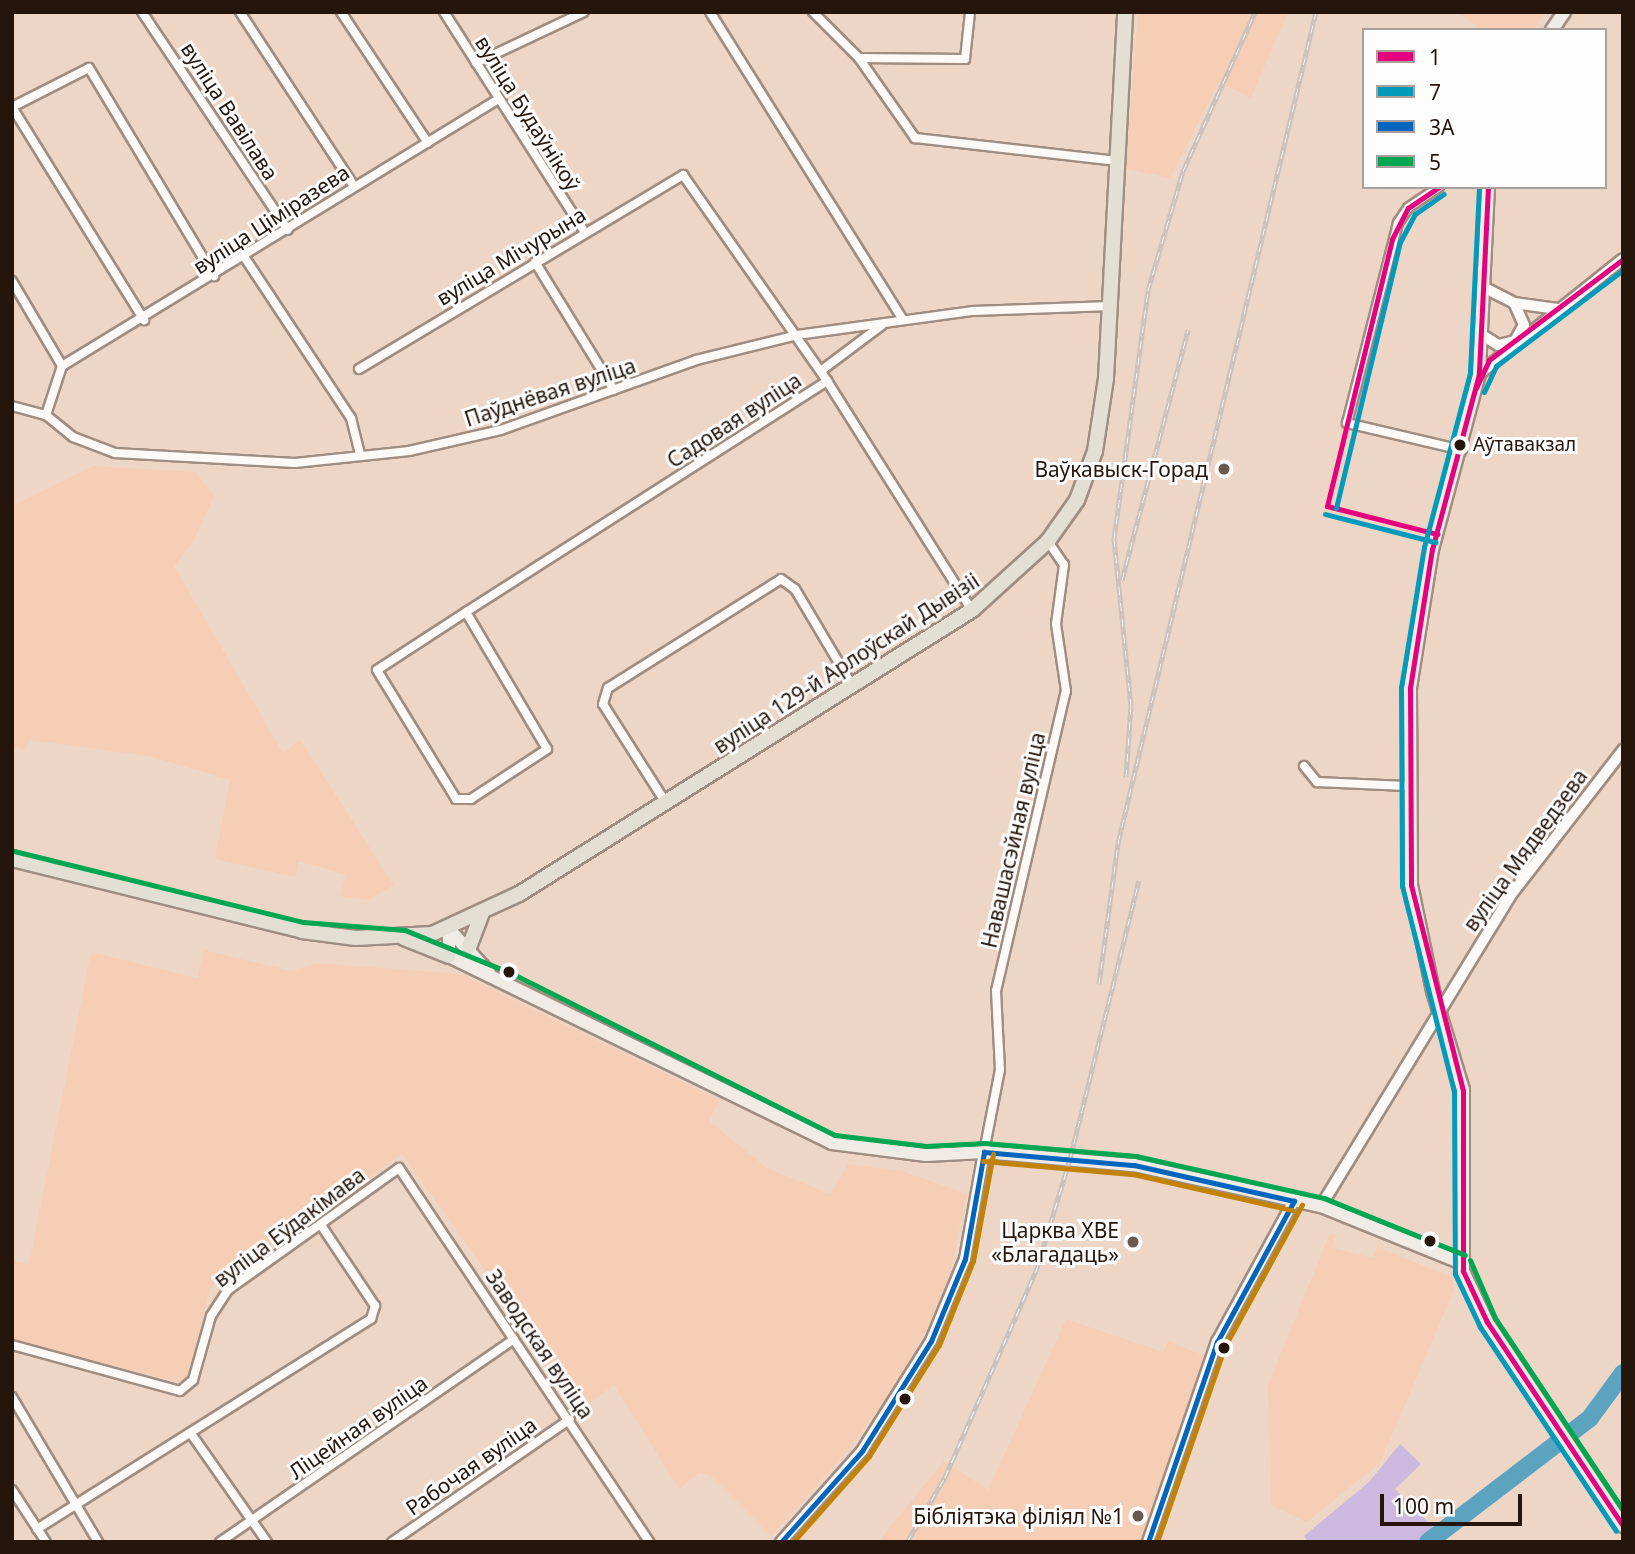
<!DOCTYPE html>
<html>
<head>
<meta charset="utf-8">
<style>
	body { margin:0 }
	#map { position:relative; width:1635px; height:1554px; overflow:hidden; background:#eed6c7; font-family:"Noto Sans",sans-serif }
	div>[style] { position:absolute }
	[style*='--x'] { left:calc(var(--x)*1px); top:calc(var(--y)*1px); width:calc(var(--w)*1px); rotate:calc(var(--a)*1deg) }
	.built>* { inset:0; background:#f5ceb5 }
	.forest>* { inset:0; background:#cdb8df }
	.river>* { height:18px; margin:-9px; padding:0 9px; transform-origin:9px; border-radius:9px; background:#5ca3c0 }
	.roads { filter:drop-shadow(2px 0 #9f8d81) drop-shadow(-2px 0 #9f8d81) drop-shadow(0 2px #9f8d81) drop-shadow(0 -2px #9f8d81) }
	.minor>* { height:8px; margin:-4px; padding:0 4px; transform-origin:4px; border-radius:4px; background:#fcf9f7 }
	.tertiary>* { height:10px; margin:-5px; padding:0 5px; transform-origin:5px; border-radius:5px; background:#fcf9f7 }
	.secondary>* { height:12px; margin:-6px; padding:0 6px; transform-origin:6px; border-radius:6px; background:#f0ece5 }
	.primary>* { height:14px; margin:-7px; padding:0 7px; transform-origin:7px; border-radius:7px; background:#e3e0d3 }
	.rail>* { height:5px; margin-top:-2.5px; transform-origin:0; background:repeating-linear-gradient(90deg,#fdfdfd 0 8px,#c9c2be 0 16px); box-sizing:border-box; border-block:2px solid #c9c2be }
	.bus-1>* { height:5px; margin:-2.5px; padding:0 2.5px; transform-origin:2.5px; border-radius:2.5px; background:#e5007d }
	.bus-2>* { height:5px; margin:-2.5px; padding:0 2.5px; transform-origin:2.5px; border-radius:2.5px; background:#049aba }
	.bus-3>* { height:5px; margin:-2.5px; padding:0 2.5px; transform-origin:2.5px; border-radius:2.5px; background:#0065bd }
	.bus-4>* { height:5px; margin:-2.5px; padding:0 2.5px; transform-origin:2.5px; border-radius:2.5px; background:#00a651 }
	.bus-5>* { height:5px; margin:-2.5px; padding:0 2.5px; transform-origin:2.5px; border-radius:2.5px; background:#c28203 }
	.dots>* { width:19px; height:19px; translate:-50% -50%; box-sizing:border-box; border:4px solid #fdfdfd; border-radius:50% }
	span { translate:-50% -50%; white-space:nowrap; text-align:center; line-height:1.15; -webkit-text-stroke:6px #fdfdfd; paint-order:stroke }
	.bus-label { font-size:19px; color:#25150b }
	.left { translate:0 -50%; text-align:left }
	.street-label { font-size:21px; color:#25150b }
	.poi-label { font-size:21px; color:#25150b }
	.right { translate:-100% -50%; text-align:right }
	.frame { position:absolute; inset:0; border:14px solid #25150b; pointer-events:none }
	.legend { position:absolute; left:1362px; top:28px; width:245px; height:161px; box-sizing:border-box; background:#fdfdfd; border:2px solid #a7a09c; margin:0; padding:9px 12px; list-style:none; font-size:21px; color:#25150b }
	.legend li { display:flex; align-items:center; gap:14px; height:35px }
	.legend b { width:35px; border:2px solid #a7a09c }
	.scale { position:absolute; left:1380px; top:1494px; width:142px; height:32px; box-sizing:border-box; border:4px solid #25150b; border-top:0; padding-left:9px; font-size:21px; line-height:24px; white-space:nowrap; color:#25150b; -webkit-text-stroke:5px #fdfdfd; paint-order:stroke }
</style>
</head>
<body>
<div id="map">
	<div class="built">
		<div style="clip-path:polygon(1138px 12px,1288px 12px,1251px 98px,1219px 82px,1170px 178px,1126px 169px)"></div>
		<div style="clip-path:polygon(1456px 12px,1545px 12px,1533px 30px,1482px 30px)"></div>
		<div style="clip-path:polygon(93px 466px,196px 472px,214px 496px,193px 542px,174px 566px,283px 753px,300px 740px,394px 885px,368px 900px,340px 896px,346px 875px,310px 864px,299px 862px,295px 877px,215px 859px,230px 780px,149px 756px,30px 740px,25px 751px,12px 745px,12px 506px)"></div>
		<div style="clip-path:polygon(204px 950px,291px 971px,317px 963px,461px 974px,719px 1100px,709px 1121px,767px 1168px,830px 1194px,848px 1164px,902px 1171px,967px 1194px,946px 1291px,900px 1380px,844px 1455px,771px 1536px,711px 1476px,699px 1473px,679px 1489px,614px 1385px,584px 1408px,402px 1154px,210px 1288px,186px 1384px,14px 1341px,12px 1261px,29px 1264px,91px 952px,197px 978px)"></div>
		<div style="clip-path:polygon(1330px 1233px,1336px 1235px,1331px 1247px,1373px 1258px,1377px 1247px,1454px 1278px,1454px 1290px,1380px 1463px,1307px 1522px,1271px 1506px,1268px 1385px)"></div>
		<div style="clip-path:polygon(1066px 1319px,1163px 1352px,1168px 1341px,1208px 1357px,1142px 1542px,878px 1542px,944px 1461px,988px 1490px)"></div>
	</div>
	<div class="forest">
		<div style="clip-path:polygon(1400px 1444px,1421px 1464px,1395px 1489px,1436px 1530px,1418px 1542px,1308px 1542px,1304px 1536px,1369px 1482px)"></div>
	</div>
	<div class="river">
		<div style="--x:1428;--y:1542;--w:204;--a:-37.4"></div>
		<div style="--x:1590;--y:1418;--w:56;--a:-53.7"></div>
	</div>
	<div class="roads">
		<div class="minor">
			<div style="--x:142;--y:12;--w:262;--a:56.2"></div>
			<div style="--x:240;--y:12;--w:208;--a:56.8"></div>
			<div style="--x:341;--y:12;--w:157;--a:56.4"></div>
			<div style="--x:444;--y:12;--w:260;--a:57.4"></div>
			<div style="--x:710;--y:12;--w:363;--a:57.9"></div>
			<div style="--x:813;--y:12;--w:65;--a:45"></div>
			<div style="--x:859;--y:58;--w:98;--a:55"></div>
			<div style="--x:915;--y:138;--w:204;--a:6.5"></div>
			<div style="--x:859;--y:58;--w:106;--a:0.5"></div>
			<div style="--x:965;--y:59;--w:47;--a:-83.9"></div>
			<div style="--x:476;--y:63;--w:119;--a:-25.3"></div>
			<div style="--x:12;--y:107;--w:86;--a:-26.9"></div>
			<div style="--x:89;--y:68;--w:243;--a:59"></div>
			<div style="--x:12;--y:107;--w:251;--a:58.2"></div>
			<div style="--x:1439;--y:187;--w:37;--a:146"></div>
			<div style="--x:1408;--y:208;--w:18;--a:124"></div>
			<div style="--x:1398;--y:223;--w:206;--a:104.3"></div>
			<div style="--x:1347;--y:423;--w:118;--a:13.2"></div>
			<div style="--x:245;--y:258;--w:192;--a:56.5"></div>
			<div style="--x:351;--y:418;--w:38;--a:76"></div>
			<div style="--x:535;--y:262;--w:150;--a:58.3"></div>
			<div style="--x:12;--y:281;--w:99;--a:59.5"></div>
			<div style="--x:62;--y:366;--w:52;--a:108.1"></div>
			<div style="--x:62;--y:366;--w:510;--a:-31.45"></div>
			<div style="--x:359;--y:369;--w:378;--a:-30.9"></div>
			<div style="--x:683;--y:175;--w:251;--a:55"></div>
			<div style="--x:822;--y:370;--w:75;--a:-36.9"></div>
			<div style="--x:12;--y:406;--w:35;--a:15"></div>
			<div style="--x:46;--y:415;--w:35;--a:39"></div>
			<div style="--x:73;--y:437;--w:45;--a:20.9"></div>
			<div style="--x:115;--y:453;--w:180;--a:3.2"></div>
			<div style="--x:295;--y:463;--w:115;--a:-6"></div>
			<div style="--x:409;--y:451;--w:94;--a:-12.9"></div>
			<div style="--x:501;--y:430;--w:207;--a:-19.7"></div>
			<div style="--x:696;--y:360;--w:104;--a:-13.9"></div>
			<div style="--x:797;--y:335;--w:178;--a:-7.8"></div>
			<div style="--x:973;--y:311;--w:138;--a:-2.1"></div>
			<div style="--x:466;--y:612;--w:106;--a:146.9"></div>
			<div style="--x:377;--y:670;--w:151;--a:58.5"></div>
			<div style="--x:456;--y:799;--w:15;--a:0"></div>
			<div style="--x:471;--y:799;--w:91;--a:-33.3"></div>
			<div style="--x:547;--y:749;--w:159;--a:-120.6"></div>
			<div style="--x:466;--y:612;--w:429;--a:-32.6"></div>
			<div style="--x:827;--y:381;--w:271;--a:57.7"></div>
			<div style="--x:1304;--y:766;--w:21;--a:51"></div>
			<div style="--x:1317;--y:782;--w:89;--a:2.6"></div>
			<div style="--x:666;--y:803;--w:117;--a:-122.5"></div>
			<div style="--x:603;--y:704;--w:17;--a:-73"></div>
			<div style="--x:608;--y:688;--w:204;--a:-32.2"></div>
			<div style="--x:781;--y:579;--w:17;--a:36"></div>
			<div style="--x:795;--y:589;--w:112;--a:59.3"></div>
			<div style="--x:984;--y:1152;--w:84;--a:-79"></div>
			<div style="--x:1000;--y:1070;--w:79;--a:-92.9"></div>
			<div style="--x:996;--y:991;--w:308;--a:-76.9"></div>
			<div style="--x:1066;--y:691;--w:68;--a:-98.5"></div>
			<div style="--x:1056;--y:624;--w:60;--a:-82.3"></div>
			<div style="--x:1064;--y:565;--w:29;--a:-124"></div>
			<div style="--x:12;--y:1345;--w:174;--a:15.3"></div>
			<div style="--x:180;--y:1391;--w:17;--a:-40"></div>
			<div style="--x:193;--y:1380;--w:66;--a:-74.3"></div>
			<div style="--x:211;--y:1316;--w:31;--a:-57"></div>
			<div style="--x:228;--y:1290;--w:210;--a:-35.5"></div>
			<div style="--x:399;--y:1168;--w:450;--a:56.2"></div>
			<div style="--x:12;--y:1397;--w:169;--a:59.3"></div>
			<div style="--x:192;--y:1435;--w:131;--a:55"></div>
			<div style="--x:12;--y:1490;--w:62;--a:56.8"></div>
			<div style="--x:37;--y:1529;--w:395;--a:-32.2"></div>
			<div style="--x:371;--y:1319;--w:14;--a:-73"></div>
			<div style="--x:375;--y:1306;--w:97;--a:-123.7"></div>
			<div style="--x:220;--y:1542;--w:357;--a:-34.6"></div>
			<div style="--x:392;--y:1542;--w:216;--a:-34.6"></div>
		</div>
		<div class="tertiary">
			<div style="--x:1483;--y:287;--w:35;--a:27"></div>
			<div style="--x:1514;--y:303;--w:44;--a:7.8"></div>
			<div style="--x:1479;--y:333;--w:22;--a:32"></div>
			<div style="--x:1498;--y:345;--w:17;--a:-13"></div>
			<div style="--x:1515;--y:341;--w:18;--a:-61"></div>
			<div style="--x:1524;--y:325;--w:24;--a:-114"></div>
			<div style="--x:1479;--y:374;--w:184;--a:-38.6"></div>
			<div style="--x:1321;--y:1206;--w:368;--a:-58.6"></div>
			<div style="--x:1513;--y:892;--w:180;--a:-52.2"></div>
			<div style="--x:781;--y:1542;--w:122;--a:-48.3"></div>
			<div style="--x:862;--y:1451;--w:130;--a:-57.9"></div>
			<div style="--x:931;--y:1341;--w:89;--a:-67.5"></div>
			<div style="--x:965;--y:1259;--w:109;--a:-79.9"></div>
			<div style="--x:1148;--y:1542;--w:212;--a:-71"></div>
			<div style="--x:1217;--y:1342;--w:161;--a:-61.4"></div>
		</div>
		<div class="secondary">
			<div style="--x:1552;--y:30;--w:22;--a:-56"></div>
			<div style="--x:1488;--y:187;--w:187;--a:92.8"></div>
			<div style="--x:1479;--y:374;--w:181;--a:105"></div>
			<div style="--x:1432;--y:549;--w:141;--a:99"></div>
			<div style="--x:1410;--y:688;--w:197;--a:89.7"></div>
			<div style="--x:1411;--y:885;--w:108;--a:78.3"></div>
			<div style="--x:1433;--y:991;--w:103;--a:73.1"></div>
			<div style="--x:1463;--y:1090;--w:181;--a:90"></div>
			<div style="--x:1463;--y:1271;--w:56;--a:64.8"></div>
			<div style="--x:1487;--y:1322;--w:245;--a:56.3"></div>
			<div style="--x:489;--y:973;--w:59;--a:-132.3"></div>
			<div style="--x:449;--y:929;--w:27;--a:90"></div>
			<div style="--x:449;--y:956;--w:426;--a:26"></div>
			<div style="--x:832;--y:1143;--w:95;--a:7.3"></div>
			<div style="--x:926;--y:1155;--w:58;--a:-3"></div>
			<div style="--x:984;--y:1152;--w:151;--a:5"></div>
			<div style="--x:1134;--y:1165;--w:191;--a:12.4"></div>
			<div style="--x:1321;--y:1206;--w:152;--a:22"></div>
		</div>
		<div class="primary">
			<div style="--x:12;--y:859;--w:299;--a:13.9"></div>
			<div style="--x:302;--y:931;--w:54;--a:7.4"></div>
			<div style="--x:356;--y:938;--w:76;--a:-3"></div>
			<div style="--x:432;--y:934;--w:96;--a:-24.7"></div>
			<div style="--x:519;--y:894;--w:535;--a:-32.08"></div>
			<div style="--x:972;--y:610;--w:103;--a:-42.2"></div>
			<div style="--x:1048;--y:541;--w:50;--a:-54.7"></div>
			<div style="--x:1077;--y:500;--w:52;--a:-69.8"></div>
			<div style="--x:1095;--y:451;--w:74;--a:-81.4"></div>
			<div style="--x:1106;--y:378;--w:366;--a:-87"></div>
			<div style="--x:404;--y:938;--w:48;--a:21.8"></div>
			<div style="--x:469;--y:947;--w:34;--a:-69"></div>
		</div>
	</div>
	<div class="rail">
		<div style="--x:1122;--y:580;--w:259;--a:-75.2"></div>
		<div style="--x:1126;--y:777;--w:71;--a:-86"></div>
		<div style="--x:1131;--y:706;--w:168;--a:-95.8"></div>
		<div style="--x:1114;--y:539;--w:251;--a:-82.2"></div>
		<div style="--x:1148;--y:290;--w:124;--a:-73.6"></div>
		<div style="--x:1183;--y:171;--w:175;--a:-65.6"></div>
		<div style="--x:1099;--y:984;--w:142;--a:-82.3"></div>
		<div style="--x:1118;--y:843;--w:854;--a:-76.6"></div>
		<div style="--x:907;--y:1542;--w:75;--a:-59.7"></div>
		<div style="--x:945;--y:1477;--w:225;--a:-66.2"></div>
		<div style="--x:1036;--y:1271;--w:117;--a:-73.1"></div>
		<div style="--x:1070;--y:1159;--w:287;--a:-76.1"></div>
	</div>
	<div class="bus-1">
		<div style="--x:1488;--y:187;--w:187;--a:92.8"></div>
		<div style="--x:1479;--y:374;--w:181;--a:105"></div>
		<div style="--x:1432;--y:549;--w:141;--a:99"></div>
		<div style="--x:1410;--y:688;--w:197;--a:89.7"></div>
		<div style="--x:1411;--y:885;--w:211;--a:75.8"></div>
		<div style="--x:1463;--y:1090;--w:181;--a:90"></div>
		<div style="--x:1463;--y:1271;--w:56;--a:64.8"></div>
		<div style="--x:1487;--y:1322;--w:245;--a:56.3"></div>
		<div style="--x:1476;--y:388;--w:31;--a:-65"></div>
		<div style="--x:1489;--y:360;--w:168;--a:-37"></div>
		<div style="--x:1327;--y:506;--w:275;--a:-76.3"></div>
		<div style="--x:1392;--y:239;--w:35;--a:-63"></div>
		<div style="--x:1408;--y:208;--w:37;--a:-34"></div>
		<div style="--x:1327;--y:506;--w:114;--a:14.3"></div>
	</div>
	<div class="bus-2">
		<div style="--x:1479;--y:187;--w:186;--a:92.8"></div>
		<div style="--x:1470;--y:373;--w:180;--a:104.8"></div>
		<div style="--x:1424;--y:547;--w:142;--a:99.3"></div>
		<div style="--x:1401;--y:687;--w:199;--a:89.7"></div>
		<div style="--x:1402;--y:886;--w:211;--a:75.8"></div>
		<div style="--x:1454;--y:1091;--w:183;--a:89.7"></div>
		<div style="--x:1455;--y:1274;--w:59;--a:64.7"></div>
		<div style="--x:1480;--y:1327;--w:245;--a:56.3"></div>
		<div style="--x:1484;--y:392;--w:29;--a:-65"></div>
		<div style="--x:1496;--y:366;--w:159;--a:-37.1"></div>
		<div style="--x:1336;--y:508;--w:274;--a:-76.5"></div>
		<div style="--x:1400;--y:242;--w:32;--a:-62"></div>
		<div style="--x:1415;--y:214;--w:35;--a:-35"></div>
		<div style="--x:1325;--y:514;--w:114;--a:14.3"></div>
	</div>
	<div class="bus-3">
		<div style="--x:984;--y:1152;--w:151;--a:5"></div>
		<div style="--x:1134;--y:1165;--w:164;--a:12.7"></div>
		<div style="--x:781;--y:1542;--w:122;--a:-48.3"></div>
		<div style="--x:862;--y:1451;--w:130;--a:-57.9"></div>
		<div style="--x:931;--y:1341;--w:89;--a:-67.5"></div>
		<div style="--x:965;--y:1259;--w:109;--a:-79.9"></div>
		<div style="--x:1148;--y:1542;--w:212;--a:-71"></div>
		<div style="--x:1217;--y:1342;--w:161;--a:-61.4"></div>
	</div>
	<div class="bus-4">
		<div style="--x:14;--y:851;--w:298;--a:13.8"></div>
		<div style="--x:303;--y:922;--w:102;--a:4.5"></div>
		<div style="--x:405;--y:930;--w:114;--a:22.1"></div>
		<div style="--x:511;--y:973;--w:362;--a:26.6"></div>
		<div style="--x:835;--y:1135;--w:92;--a:6.9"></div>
		<div style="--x:926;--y:1146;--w:59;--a:-2.9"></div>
		<div style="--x:985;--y:1143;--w:152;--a:4.9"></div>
		<div style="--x:1136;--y:1156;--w:193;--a:12.6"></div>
		<div style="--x:1324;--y:1198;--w:152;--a:22"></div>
		<div style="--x:1470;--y:1260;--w:63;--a:66.7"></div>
		<div style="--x:1495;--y:1318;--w:231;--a:56.3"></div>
	</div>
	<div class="bus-5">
		<div style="--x:983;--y:1161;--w:151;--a:5"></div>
		<div style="--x:1133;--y:1174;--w:163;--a:12.8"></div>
		<div style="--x:793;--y:1542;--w:115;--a:-48.5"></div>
		<div style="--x:869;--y:1456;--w:131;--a:-57.8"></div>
		<div style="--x:939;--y:1345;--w:91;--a:-68"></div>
		<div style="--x:973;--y:1261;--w:109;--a:-79.4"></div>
		<div style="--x:1157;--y:1542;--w:207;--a:-70.9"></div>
		<div style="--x:1225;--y:1346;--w:161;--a:-61.4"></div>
	</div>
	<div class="dots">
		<div style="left:1460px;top:445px;background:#25150b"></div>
		<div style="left:1224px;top:469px;background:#6b594d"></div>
		<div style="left:509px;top:972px;background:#25150b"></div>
		<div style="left:1430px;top:1241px;background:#25150b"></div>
		<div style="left:1133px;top:1242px;background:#6b594d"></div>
		<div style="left:1224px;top:1348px;background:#25150b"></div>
		<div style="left:905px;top:1399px;background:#25150b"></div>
		<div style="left:1138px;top:1516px;background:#6b594d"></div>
	</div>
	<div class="bus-label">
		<span class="left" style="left:1473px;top:445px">Аўтавакзал</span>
	</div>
	<div class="street-label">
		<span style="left:230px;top:111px;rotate:57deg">вуліца Вавілава</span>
		<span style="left:528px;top:113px;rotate:58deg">вуліца Будаўнікоў</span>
		<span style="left:271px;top:219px;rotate:-33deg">вуліца Ціміразева</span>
		<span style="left:511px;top:256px;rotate:-31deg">вуліца Мічурына</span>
		<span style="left:550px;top:392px;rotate:-18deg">Паўднёвая вуліца</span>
		<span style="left:734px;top:420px;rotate:-33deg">Садовая вуліца</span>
		<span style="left:846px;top:663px;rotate:-33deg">вуліца 129-й Арлоўскай Дывізіі</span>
		<span style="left:1013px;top:840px;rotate:-77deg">Навашасэйная вуліца</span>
		<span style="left:1525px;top:850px;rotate:-54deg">вуліца Мядведзева</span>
		<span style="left:289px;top:1227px;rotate:-37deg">вуліца Еўдакімава</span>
		<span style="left:540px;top:1344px;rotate:56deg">Заводская вуліца</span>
		<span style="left:358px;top:1427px;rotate:-35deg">Ліцейная вуліца</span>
		<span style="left:471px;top:1466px;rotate:-35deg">Рабочая вуліца</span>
	</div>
	<div class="poi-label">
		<span class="right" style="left:1208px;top:469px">Ваўкавыск-Горад</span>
		<span class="right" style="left:1119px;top:1242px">Царква ХВЕ<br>«Благадаць»</span>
		<span class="right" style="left:1124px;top:1516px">Бібліятэка філіял №1</span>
	</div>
	<div class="frame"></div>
	<ul class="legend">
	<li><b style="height:9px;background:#e5007d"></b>1</li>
	<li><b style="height:9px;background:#049aba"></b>7</li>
	<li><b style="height:9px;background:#0065bd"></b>3А</li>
	<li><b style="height:9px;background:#00a651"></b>5</li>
	</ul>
	<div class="scale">100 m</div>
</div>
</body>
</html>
